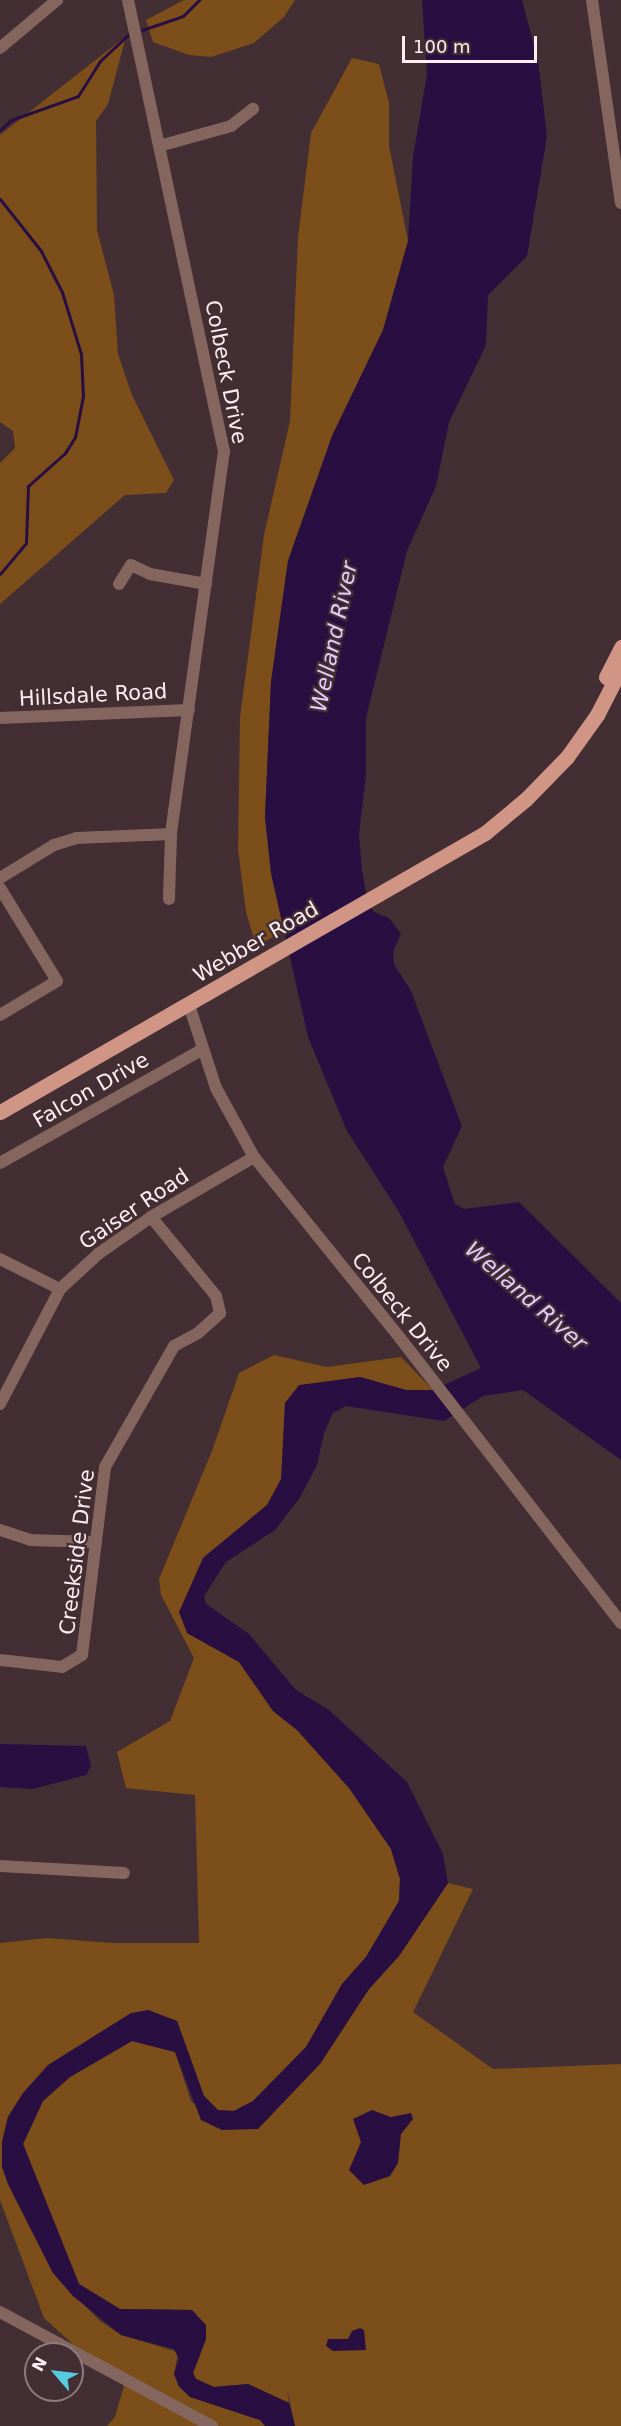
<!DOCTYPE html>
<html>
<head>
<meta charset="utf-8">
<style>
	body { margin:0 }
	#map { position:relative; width:621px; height:2426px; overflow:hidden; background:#432e33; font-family:"DejaVu Sans",sans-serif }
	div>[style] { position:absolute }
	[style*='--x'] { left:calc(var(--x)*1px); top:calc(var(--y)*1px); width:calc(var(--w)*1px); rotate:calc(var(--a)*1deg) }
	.green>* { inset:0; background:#7c4e1a }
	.water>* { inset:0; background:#290f41 }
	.stream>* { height:3px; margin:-1.5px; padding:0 1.5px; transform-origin:1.5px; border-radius:1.5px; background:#290f41 }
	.minor>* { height:12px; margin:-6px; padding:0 6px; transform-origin:6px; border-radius:6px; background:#84665e }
	.major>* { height:15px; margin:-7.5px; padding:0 7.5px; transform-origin:7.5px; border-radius:7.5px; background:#d19585 }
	span { translate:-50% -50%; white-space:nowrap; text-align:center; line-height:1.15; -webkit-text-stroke:4.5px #432e33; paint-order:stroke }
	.street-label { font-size:21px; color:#fceef0 }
	.water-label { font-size:22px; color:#e1ccff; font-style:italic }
	.north { position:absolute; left:24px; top:2342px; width:60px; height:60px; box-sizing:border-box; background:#432e33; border:2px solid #8d7b7f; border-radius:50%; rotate:298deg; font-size:16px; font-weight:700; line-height:24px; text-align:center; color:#fceef0 }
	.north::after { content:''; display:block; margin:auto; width:21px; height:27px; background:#56cae0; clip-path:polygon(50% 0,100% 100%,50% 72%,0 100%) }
	.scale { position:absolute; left:402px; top:36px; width:135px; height:27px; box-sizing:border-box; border:3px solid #fceef0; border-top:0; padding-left:8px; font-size:18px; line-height:21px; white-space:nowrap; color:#fceef0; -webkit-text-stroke:4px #432e33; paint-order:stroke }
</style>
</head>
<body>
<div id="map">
	<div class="green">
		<div style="clip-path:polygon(184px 0,295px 0,284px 17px,254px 43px,211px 57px,189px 55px,153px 42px,146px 20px)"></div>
		<div style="clip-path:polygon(126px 36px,108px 104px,96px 121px,97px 230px,114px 295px,118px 354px,132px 395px,174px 480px,166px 493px,125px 495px,0 604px,0 463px,15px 448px,13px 431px,0 422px,0 135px)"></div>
		<div style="clip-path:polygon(352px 58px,379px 64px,389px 103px,389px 146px,408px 241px,383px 330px,332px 436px,288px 561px,271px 682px,265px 817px,271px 873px,284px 931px,256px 946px,246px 912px,238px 849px,240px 717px,264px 535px,290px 421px,298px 237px,311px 133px)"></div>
		<div style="clip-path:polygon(274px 1355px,327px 1367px,401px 1357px,433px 1390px,406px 1390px,360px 1377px,299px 1386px,285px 1403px,282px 1479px,267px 1505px,203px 1558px,187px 1633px,239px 1662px,273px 1711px,297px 1730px,349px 1788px,391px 1849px,400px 1879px,399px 1901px,366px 1957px,342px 1984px,306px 2047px,253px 2101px,234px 2111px,218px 2110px,204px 2096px,177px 2021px,148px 2010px,23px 2093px,8px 2117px,2px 2142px,8px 2184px,53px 2273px,100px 2321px,121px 2335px,178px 2352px,174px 2374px,179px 2387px,190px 2397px,260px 2420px,265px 2426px,107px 2426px,115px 2417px,125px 2382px,97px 2366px,44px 2318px,0 2200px,0 1943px,47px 1938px,113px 1943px,199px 1943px,195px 1795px,126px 1788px,117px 1752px,170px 1721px,194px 1658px,161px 1595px,159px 1579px,212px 1451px,239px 1373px)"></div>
		<div style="clip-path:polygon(448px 1883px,473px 1889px,413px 2012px,493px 2069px,621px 2064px,621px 2426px,295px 2426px,287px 2388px,289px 2403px,248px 2384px,214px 2387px,196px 2379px,193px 2373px,206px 2339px,192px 2310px,120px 2309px,79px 2284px,23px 2144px,43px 2101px,70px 2077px,132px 2041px,175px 2052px,191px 2101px,222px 2130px,320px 2064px,369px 1989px,399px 1956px)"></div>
	</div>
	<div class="water">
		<div style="clip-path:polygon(422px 0,522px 0,538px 61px,547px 136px,527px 256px,488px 295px,486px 345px,449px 422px,436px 486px,407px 551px,366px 718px,366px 775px,359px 834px,362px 870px,368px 903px,374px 912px,389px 918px,401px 934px,393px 952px,394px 964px,411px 991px,462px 1126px,443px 1167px,455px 1204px,464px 1209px,519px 1202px,621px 1303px,621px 1460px,523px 1390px,483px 1396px,444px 1421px,346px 1406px,333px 1413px,324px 1433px,317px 1465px,299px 1499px,275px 1530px,226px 1562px,204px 1596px,206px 1604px,249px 1634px,296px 1690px,329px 1710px,407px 1782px,443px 1854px,448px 1883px,399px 1956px,369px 1989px,320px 2064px,258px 2129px,222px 2130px,201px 2120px,175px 2052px,132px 2041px,70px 2077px,43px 2101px,23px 2144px,79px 2284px,120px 2309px,192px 2310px,206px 2325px,206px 2339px,193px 2373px,196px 2379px,214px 2387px,248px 2384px,289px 2403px,295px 2426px,265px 2426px,260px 2420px,190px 2397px,179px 2386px,174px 2374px,179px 2359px,174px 2349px,121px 2335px,73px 2296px,53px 2273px,8px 2184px,2px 2167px,2px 2142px,8px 2117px,23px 2093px,48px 2065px,131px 2013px,148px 2010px,177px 2021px,204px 2096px,218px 2110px,234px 2111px,253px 2101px,306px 2047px,342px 1984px,366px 1957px,399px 1901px,400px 1879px,391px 1849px,349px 1788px,297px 1730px,273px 1711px,239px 1662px,187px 1633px,179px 1612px,203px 1558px,267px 1505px,281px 1479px,285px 1403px,299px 1385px,360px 1377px,406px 1390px,433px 1390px,481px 1368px,399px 1212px,347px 1131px,308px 1037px,271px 873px,265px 817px,271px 682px,288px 561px,332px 436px,383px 330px,408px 241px,413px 157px,427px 74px)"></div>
		<div style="clip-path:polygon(0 1744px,86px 1746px,91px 1766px,86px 1775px,33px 1789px,0 1787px)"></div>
		<div style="clip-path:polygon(372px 2110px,391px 2117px,411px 2113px,413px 2119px,401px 2134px,398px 2163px,390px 2176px,364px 2185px,349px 2170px,361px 2142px,353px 2119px)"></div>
		<div style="clip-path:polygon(360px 2328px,364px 2330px,366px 2350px,333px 2351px,326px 2346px,328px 2339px,348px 2339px,352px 2331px)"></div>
	</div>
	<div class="stream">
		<div style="--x:142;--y:30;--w:43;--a:-18.9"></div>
		<div style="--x:183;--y:16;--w:23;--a:-45"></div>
		<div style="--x:0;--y:130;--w:15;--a:-42"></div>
		<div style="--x:11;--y:120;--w:71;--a:-19.7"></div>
		<div style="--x:78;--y:96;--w:41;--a:-57.8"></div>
		<div style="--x:100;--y:61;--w:40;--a:-43"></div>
		<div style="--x:0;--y:199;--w:66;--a:51.7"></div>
		<div style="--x:41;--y:251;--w:46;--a:62.9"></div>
		<div style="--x:62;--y:292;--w:65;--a:73"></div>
		<div style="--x:81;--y:354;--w:42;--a:87.3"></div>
		<div style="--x:83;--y:396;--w:42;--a:101"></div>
		<div style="--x:75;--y:437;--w:19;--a:122"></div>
		<div style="--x:65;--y:453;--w:50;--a:138.3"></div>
		<div style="--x:28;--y:486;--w:57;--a:92"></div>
		<div style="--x:26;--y:543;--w:40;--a:130"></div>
	</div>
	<div class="minor">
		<div style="--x:128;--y:0;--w:461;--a:78"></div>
		<div style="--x:224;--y:451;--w:387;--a:97.9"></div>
		<div style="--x:171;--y:834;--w:65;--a:91.8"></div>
		<div style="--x:592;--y:0;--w:205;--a:81.9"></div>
		<div style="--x:0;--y:48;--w:75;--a:-40.1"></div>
		<div style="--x:159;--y:146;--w:75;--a:-15.5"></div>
		<div style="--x:231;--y:126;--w:28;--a:-38"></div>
		<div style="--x:119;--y:584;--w:22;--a:-58"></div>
		<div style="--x:131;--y:565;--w:21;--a:25"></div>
		<div style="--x:150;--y:574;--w:57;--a:10.1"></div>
		<div style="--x:0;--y:718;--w:189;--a:-2.4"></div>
		<div style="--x:0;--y:878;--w:63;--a:-31.4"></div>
		<div style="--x:54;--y:845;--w:24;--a:-17"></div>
		<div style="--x:77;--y:838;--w:94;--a:-2.4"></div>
		<div style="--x:0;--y:888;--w:109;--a:58.5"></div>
		<div style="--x:57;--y:981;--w:66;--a:149.2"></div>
		<div style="--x:189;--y:1005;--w:87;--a:72"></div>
		<div style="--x:216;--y:1088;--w:79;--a:61.2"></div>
		<div style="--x:254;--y:1157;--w:233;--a:51.1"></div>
		<div style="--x:400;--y:1338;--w:361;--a:52.2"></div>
		<div style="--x:0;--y:1163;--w:231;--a:-29.3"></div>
		<div style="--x:0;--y:1259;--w:67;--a:26.6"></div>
		<div style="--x:0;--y:1404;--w:130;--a:-62.4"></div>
		<div style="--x:60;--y:1289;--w:52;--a:-42.6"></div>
		<div style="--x:98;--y:1254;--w:65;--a:-34.9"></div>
		<div style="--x:151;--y:1217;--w:119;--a:-30.2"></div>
		<div style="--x:0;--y:1530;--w:32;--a:18"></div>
		<div style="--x:30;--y:1540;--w:66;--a:1.7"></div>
		<div style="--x:0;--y:1660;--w:62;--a:6.4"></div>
		<div style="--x:62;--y:1667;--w:23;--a:-31"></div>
		<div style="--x:82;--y:1655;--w:189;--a:-83"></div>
		<div style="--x:105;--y:1467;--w:139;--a:-60.3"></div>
		<div style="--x:174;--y:1346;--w:27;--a:-28"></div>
		<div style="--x:198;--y:1333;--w:30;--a:-42"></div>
		<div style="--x:220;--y:1313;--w:17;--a:-103"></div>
		<div style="--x:216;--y:1296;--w:102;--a:-129.4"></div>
		<div style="--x:0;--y:1866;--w:124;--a:3.2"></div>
		<div style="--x:0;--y:2312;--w:241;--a:28.3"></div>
	</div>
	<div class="major">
		<div style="--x:606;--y:677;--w:34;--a:-63"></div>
		<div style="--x:0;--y:1112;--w:560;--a:-29.91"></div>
		<div style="--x:485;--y:833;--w:53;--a:-39.7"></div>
		<div style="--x:526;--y:799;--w:59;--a:-45.7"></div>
		<div style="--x:567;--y:757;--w:52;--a:-54.5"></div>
		<div style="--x:597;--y:715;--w:53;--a:-62.9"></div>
	</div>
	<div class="street-label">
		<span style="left:226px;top:372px;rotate:79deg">Colbeck Drive</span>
		<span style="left:93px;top:695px;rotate:-3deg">Hillsdale Road</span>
		<span style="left:256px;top:942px;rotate:-30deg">Webber Road</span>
		<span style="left:91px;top:1090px;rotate:-30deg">Falcon Drive</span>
		<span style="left:134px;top:1209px;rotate:-34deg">Gaiser Road</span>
		<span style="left:402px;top:1312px;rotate:51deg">Colbeck Drive</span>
		<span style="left:77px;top:1552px;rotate:-83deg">Creekside Drive</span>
	</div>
	<div class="water-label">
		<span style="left:334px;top:637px;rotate:-78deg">Welland River</span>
		<span style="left:526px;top:1296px;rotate:41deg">Welland River</span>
	</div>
	<div class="north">N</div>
	<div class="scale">100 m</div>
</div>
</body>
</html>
